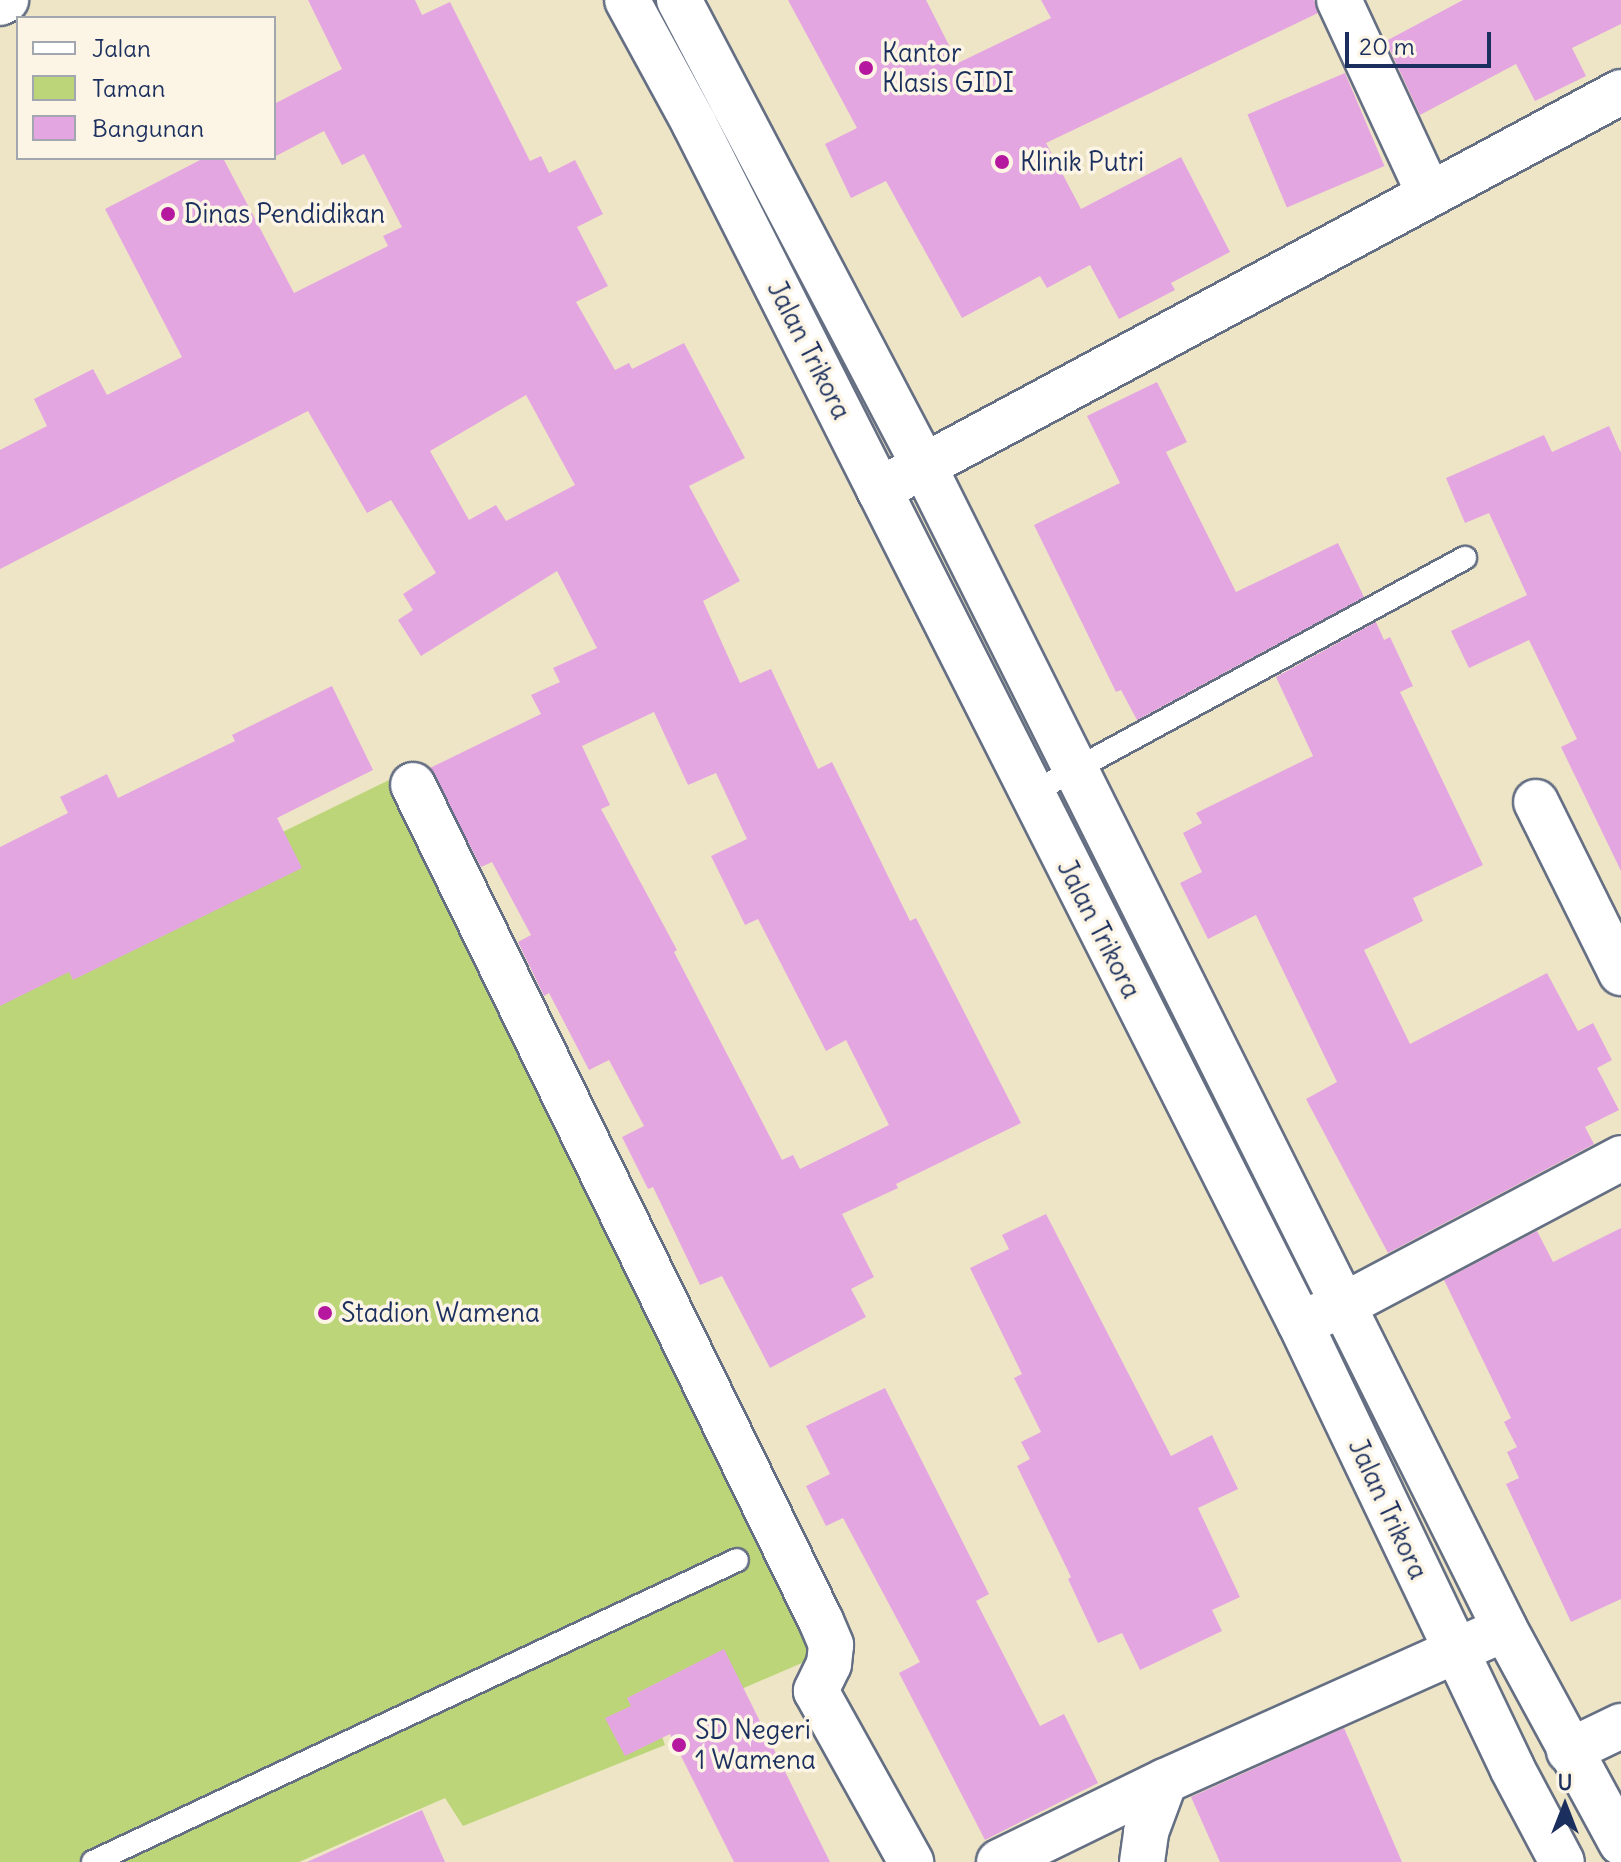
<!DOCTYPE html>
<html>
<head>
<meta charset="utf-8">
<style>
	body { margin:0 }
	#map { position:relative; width:1621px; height:1862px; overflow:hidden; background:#eee5c7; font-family:Delius,sans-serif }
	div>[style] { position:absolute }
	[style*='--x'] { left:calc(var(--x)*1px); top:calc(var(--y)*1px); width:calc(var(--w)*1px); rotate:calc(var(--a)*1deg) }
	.green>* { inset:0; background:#bcd579 }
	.building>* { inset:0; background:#e4a6e0; transform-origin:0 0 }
	.roads { filter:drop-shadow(2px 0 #656f83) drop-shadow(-2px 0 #656f83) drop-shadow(0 2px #656f83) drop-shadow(0 -2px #656f83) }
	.lane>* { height:22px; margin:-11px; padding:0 11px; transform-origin:11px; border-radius:11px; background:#fff }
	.street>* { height:44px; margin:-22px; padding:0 22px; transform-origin:22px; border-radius:22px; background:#fff }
	.secondary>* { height:44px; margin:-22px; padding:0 22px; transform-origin:22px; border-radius:22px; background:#fff }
	.dots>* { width:22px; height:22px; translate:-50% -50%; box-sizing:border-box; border:4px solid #fcf5e5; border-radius:50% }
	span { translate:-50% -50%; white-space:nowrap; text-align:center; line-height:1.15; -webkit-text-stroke:7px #fcf5e5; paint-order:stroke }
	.poi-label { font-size:26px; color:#1b2f5e }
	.left { translate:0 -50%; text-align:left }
	.street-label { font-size:26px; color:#1b2f5e }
	.legend { position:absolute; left:16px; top:16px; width:260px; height:144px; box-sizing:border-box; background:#fcf5e5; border:2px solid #a2a6af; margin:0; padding:10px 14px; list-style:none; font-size:24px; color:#1b2f5e }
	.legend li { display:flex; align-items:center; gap:16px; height:40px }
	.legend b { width:40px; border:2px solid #a2a6af }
	.north { position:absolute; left:1525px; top:1766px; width:80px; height:80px; -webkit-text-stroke:6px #fcf5e5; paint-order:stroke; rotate:0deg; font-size:22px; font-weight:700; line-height:32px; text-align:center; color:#1b2f5e }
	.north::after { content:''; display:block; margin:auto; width:28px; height:36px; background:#1b2f5e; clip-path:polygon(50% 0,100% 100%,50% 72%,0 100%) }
	.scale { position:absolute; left:1345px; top:32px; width:146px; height:36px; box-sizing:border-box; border:4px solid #1b2f5e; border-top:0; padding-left:10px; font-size:24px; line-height:28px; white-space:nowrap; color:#1b2f5e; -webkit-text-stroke:6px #fcf5e5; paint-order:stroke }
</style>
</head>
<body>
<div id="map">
	<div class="green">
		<div style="clip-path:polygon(389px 780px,818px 1656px,658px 1725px,665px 1745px,463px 1826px,445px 1798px,299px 1862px,0 1862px,0 970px)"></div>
	</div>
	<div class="building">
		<div style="clip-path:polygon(evenodd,308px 0,415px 0,422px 15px,450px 2px,530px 161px,541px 156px,549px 173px,575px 160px,603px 214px,577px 227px,608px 286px,576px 302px,615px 370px,629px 363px,632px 369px,684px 343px,745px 458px,689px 486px,740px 581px,703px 601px,740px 683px,771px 669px,818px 769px,832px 762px,910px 921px,916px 918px,1021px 1123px,896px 1184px,898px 1188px,842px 1214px,874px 1277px,851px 1289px,866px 1317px,770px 1368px,722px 1276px,700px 1285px,653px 1187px,648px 1189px,622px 1137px,644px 1126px,609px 1060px,589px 1070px,549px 993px,544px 996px,518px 942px,531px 935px,492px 862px,481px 867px,430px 768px,541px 714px,531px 695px,560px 682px,553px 668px,597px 648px,557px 571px,421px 656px,398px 620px,413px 610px,403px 594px,436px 573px,391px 500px,367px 513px,308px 411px,0 569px,0 450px,47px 426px,34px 399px,93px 369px,107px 395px,182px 357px,105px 209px,204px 158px,223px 158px,294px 293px,388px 246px,383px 236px,402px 227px,364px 154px,342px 165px,324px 131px,274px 157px,274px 104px,342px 69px,308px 0,526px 395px,575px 485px,506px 521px,496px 505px,469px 520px,430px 451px,526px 395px,308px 0,654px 712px,688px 785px,716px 773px,747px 839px,711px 856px,745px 925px,758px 919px,826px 1051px,846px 1040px,889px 1125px,800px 1169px,793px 1155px,782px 1160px,674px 952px,677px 950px,601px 809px,610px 805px,582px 746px,654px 712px)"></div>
		<div style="clip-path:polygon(788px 0,926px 0,958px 63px,1051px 18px,1041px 0,1314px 0,1318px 13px,1046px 143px,1081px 209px,1181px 157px,1230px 252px,1171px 283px,1175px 290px,1119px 319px,1090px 265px,1047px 288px,1040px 276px,962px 318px,886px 181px,851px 198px,825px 144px,857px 128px)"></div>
		<div style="clip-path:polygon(1463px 0,1621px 0,1621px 24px,1572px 48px,1586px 76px,1535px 101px,1516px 64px,1420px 115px,1386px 41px)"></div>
		<div style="left:1345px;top:73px;width:101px;height:106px;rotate:67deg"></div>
		<div style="clip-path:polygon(1157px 382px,1187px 442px,1166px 452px,1236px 592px,1338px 543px,1364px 597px,1137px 720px,1121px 690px,1116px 692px,1034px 525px,1120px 483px,1087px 416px)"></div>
		<div style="clip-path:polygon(1609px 426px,1621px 453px,1621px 871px,1561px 747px,1577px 739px,1529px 640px,1469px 668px,1451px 631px,1527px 595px,1489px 513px,1465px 523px,1446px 478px,1544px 435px,1552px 452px)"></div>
		<div style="clip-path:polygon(1376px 622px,1384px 640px,1390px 637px,1413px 686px,1400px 692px,1483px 865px,1413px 898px,1423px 921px,1364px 950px,1410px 1044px,1547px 973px,1578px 1031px,1593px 1023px,1612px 1060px,1597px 1068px,1619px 1110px,1585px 1127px,1594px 1144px,1388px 1253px,1306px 1099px,1337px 1082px,1256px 915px,1208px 939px,1180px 883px,1202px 872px,1183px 833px,1202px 823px,1196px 813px,1313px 756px,1276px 677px)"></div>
		<div style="clip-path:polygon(332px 686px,373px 770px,277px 818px,302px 868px,73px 980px,69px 972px,0 1006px,0 847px,68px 813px,60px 797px,107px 774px,118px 798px,235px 741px,232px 735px)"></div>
		<div style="clip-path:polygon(1046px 1214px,1171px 1456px,1212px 1435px,1238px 1489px,1198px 1508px,1240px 1597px,1212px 1610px,1222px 1631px,1140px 1670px,1122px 1633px,1098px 1643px,1068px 1579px,1071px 1577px,1017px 1466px,1030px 1459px,1021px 1442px,1041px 1432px,1014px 1378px,1022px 1374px,970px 1268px,1009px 1249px,1002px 1235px)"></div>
		<div style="clip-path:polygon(1621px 1228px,1621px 1599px,1571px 1622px,1506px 1484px,1519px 1478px,1507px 1452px,1517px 1447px,1504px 1422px,1511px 1418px,1444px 1280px,1537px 1231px,1553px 1262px)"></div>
		<div style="clip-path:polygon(885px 1388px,989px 1594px,976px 1601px,1040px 1726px,1064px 1714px,1098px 1783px,985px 1840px,899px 1673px,920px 1662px,843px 1518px,826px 1526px,806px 1486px,830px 1474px,806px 1426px)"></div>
		<div style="clip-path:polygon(724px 1649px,830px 1862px,734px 1862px,670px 1734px,625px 1756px,605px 1718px,631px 1706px,627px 1698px)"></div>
		<div style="clip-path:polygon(1344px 1728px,1402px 1862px,1220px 1862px,1191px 1797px)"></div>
		<div style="clip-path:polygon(422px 1810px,445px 1862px,307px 1862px)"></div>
	</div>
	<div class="roads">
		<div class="lane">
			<div style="--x:1030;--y:794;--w:495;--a:-28.5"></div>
			<div style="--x:93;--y:1862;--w:711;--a:-25.12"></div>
		</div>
		<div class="street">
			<div style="--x:1339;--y:0;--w:214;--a:65.1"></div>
			<div style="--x:0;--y:3;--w:7;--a:-27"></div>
			<div style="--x:879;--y:490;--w:842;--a:-28.21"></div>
			<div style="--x:413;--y:785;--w:930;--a:63.99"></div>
			<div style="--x:821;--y:1621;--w:26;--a:67"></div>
			<div style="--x:831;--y:1645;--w:19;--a:96"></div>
			<div style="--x:829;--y:1664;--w:30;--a:116"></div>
			<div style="--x:816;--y:1691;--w:196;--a:60.9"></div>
			<div style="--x:1536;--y:802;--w:191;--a:63.6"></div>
			<div style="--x:1300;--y:1323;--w:45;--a:-22"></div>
			<div style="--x:1342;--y:1306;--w:316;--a:-27.9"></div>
			<div style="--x:1569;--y:1751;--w:58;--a:-25.7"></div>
			<div style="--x:999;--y:1862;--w:185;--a:-26"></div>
			<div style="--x:1165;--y:1781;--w:372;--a:-24.1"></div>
			<div style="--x:1142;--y:1862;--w:30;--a:-82"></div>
			<div style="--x:1146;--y:1832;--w:54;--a:-69.6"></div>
		</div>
		<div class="secondary">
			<div style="--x:627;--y:0;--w:140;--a:61.4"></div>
			<div style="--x:694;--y:123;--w:1344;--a:63.21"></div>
			<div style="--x:1300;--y:1323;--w:493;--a:64.5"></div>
			<div style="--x:1512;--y:1768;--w:106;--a:62"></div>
			<div style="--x:679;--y:0;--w:524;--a:62.26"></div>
			<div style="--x:923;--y:464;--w:1302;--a:63.45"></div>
			<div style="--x:1505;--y:1629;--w:243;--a:61.5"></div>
		</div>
	</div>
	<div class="dots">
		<div style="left:866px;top:68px;background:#b5179e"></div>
		<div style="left:1002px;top:162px;background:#b5179e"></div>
		<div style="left:168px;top:214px;background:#b5179e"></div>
		<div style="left:325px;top:1313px;background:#b5179e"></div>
		<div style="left:679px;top:1745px;background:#b5179e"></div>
	</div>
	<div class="poi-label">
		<span class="left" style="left:882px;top:68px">Kantor<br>Klasis GIDI</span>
		<span class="left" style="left:1020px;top:162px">Klinik Putri</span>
		<span class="left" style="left:184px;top:214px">Dinas Pendidikan</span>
		<span class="left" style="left:341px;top:1313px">Stadion Wamena</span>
		<span class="left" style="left:695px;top:1745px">SD Negeri<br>1 Wamena</span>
	</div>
	<div class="street-label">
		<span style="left:809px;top:350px;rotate:63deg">Jalan Trikora</span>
		<span style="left:1099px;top:929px;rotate:63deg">Jalan Trikora</span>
		<span style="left:1388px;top:1509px;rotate:65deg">Jalan Trikora</span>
	</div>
	<ul class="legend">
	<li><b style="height:10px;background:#fff"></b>Jalan</li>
	<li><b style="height:22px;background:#bcd579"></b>Taman</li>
	<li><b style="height:22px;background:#e4a6e0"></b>Bangunan</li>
	</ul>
	<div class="north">U</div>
	<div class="scale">20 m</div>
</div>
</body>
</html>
